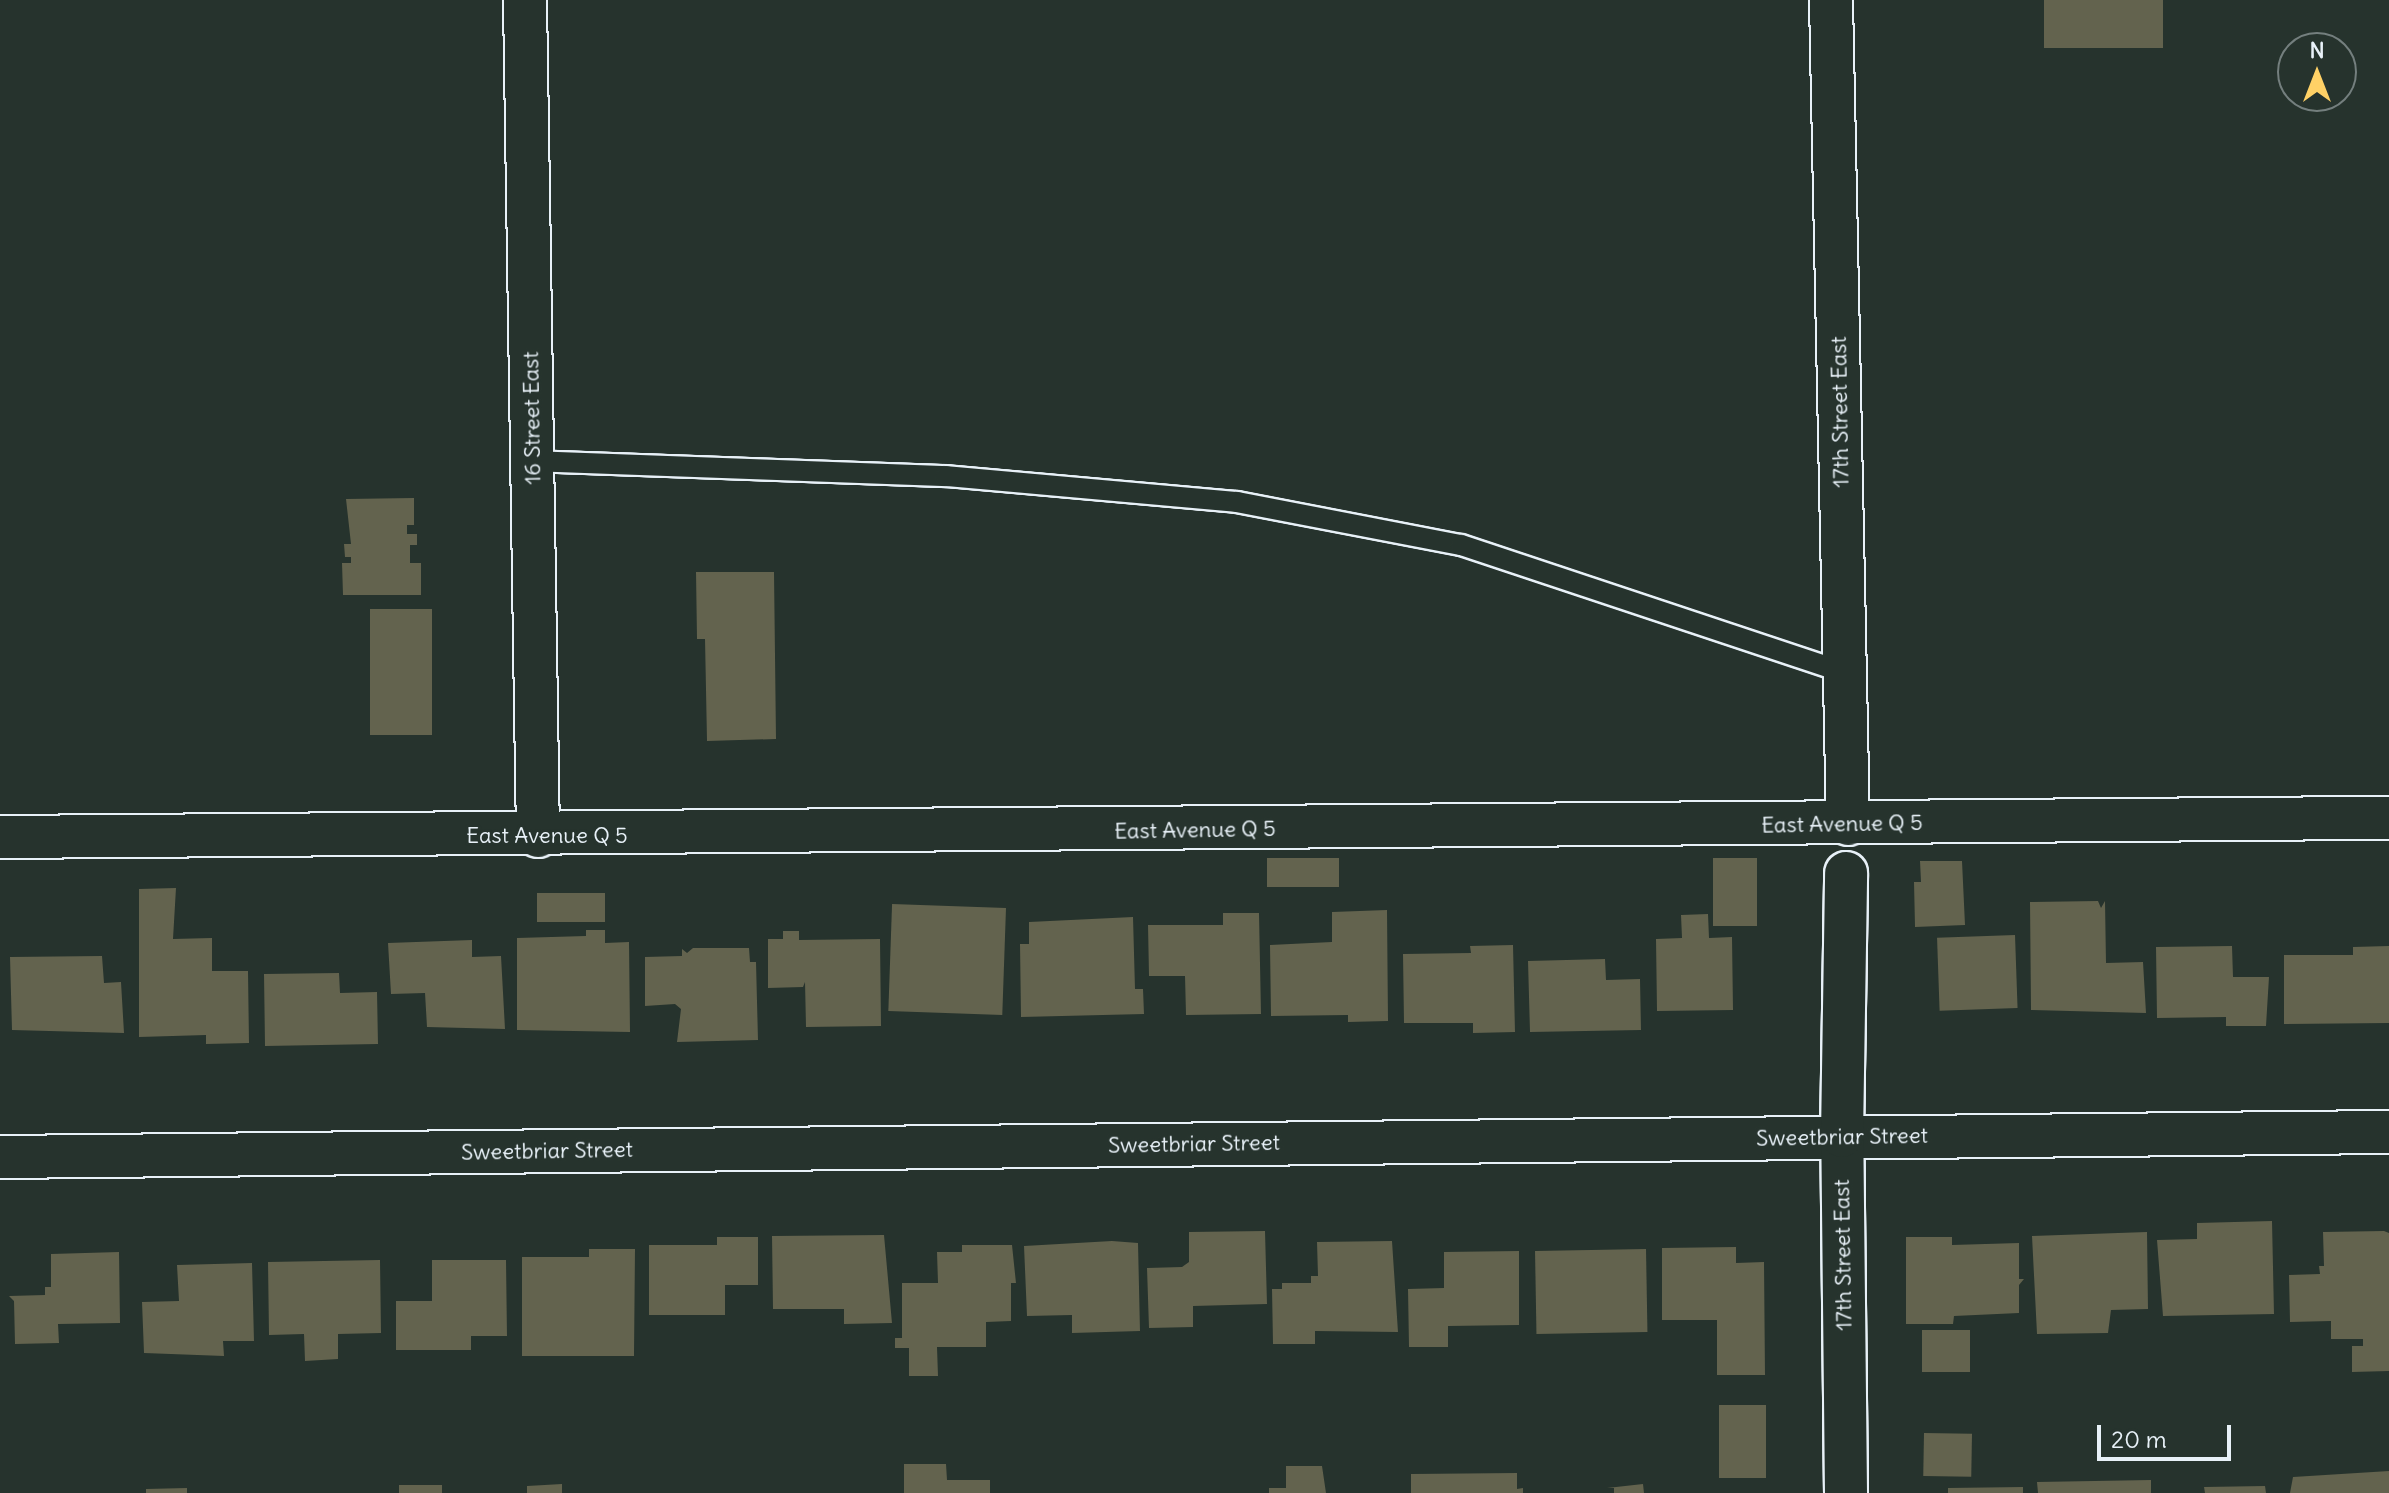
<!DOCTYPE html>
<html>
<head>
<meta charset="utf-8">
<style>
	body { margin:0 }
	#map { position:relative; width:2389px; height:1493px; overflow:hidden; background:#26332d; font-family:Delius,sans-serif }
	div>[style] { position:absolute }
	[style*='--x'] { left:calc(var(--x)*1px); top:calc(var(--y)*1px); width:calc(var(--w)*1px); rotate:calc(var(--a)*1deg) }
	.building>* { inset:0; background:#63634e; transform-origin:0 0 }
	.roads { filter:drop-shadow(2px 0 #e8f1f8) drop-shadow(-2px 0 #e8f1f8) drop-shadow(0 2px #e8f1f8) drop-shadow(0 -2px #e8f1f8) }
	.lane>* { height:20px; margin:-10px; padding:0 10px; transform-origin:10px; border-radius:10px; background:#26332d }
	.street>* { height:42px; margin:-21px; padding:0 21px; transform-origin:21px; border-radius:21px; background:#26332d }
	span { translate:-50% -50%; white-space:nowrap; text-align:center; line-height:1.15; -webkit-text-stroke:6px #26332d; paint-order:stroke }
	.street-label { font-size:22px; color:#e8f1f8 }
	.north { position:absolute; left:2277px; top:32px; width:80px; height:80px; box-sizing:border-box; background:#26332d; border:2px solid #747f7e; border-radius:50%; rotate:0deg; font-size:22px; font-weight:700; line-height:32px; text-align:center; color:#e8f1f8 }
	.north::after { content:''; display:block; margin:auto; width:28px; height:36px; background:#ffd166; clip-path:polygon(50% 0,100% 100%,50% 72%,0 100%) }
	.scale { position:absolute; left:2097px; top:1425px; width:134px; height:36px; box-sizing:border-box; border:4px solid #e8f1f8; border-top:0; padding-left:10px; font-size:24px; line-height:28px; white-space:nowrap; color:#e8f1f8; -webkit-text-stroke:6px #26332d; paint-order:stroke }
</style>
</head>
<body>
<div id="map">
	<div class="building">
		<div style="left:2044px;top:0;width:119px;height:48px"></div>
		<div style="clip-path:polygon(414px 498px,414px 525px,407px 525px,407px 534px,417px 534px,417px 545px,410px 545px,410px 563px,421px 563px,421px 595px,343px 595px,342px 563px,351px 563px,351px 557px,345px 557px,344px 544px,351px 544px,346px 499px)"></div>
		<div style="clip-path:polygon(696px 572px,774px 572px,776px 739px,707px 741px,705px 639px,697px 639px)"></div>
		<div style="left:370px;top:609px;width:62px;height:126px"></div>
		<div style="left:1267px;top:858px;width:72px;height:29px"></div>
		<div style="left:1713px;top:858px;width:44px;height:68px"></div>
		<div style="clip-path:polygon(1920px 861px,1962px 861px,1965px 925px,1915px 927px,1914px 882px,1921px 882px)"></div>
		<div style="clip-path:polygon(176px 888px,173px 939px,212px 938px,212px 971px,248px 971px,249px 1043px,206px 1044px,206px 1035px,139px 1037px,139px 889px)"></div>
		<div style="left:537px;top:893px;width:68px;height:29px"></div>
		<div style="clip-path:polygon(2098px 901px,2101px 908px,2105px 901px,2106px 963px,2143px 962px,2146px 1013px,2031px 1010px,2030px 902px)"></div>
		<div style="left:1006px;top:908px;width:107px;height:114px;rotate:92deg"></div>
		<div style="clip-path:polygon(1387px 910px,1388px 1021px,1348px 1022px,1348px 1015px,1271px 1016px,1270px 945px,1332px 942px,1332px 912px)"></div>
		<div style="clip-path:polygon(1223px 913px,1259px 913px,1261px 1014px,1186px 1015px,1185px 976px,1149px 976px,1148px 925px,1223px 925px)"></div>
		<div style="clip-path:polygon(1708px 914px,1709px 938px,1732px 937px,1733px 1010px,1657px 1011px,1656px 939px,1682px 938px,1681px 915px)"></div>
		<div style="clip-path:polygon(1133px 917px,1135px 989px,1143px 989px,1144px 1014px,1021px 1017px,1020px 944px,1029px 944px,1029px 922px)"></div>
		<div style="clip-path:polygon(586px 930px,605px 930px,605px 943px,629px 942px,630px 1032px,517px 1030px,517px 938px,586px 936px)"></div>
		<div style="clip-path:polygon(783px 931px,799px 931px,799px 940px,880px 939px,881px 1026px,806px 1027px,805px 982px,803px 987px,768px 988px,768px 939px,783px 939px)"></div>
		<div style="left:2015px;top:935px;width:73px;height:78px;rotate:88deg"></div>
		<div style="clip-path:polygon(472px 940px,472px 957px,501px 956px,505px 1029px,427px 1027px,425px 993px,391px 994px,388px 943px)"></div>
		<div style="clip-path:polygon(1513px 945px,1515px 1032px,1473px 1033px,1473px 1023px,1404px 1023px,1403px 954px,1471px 953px,1470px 946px)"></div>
		<div style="clip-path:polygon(2232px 946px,2233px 977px,2269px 977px,2266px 1026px,2226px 1026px,2226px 1017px,2157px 1018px,2156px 947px)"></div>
		<div style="clip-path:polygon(2389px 946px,2389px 1023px,2284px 1024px,2284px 955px,2353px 955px,2353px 947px)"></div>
		<div style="clip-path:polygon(693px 948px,749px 948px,750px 962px,756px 962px,758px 1040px,677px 1042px,681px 1009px,675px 1004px,645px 1006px,645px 957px,682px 956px,682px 949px,687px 953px)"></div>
		<div style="clip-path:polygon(102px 956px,104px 983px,121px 982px,124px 1033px,12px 1030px,10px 957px)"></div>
		<div style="clip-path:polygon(1605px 959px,1606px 980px,1640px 979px,1641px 1030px,1530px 1032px,1528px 961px)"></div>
		<div style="clip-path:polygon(339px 973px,340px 993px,377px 992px,378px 1044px,265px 1046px,264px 974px)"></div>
		<div style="clip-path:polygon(2272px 1221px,2274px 1314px,2163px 1316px,2157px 1240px,2197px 1239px,2197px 1223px)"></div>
		<div style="clip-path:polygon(1265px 1231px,1267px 1304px,1193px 1306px,1193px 1327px,1149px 1328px,1147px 1268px,1182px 1267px,1189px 1262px,1189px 1232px)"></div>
		<div style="clip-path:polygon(2384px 1231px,2389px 1233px,2389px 1371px,2352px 1372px,2352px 1346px,2363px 1346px,2363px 1339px,2331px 1339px,2331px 1321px,2290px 1322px,2289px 1275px,2320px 1274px,2319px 1266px,2324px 1266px,2323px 1232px)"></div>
		<div style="clip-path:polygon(2147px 1232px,2148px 1309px,2111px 1310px,2108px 1333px,2037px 1334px,2032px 1236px)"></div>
		<div style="clip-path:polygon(884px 1235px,892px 1323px,844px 1324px,844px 1309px,773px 1309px,772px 1236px)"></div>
		<div style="clip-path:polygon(717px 1237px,758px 1237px,758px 1285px,725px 1285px,725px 1315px,649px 1315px,649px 1245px,717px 1245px)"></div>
		<div style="clip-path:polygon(1906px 1237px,1952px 1237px,1952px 1245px,2019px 1243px,2019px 1279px,2024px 1279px,2019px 1285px,2019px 1313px,1954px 1316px,1953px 1324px,1906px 1324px)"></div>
		<div style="clip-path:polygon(1112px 1241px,1138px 1243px,1140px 1331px,1072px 1333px,1072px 1315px,1027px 1316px,1024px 1246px)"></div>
		<div style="clip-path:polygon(1392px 1241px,1398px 1332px,1315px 1331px,1315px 1344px,1273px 1344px,1272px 1289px,1282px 1289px,1282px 1283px,1311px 1283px,1311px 1276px,1318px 1276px,1317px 1242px)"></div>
		<div style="clip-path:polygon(962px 1245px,1012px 1245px,1016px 1283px,1011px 1283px,1011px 1321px,986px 1322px,986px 1347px,937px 1347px,938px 1376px,909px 1376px,909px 1348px,895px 1348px,895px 1338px,902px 1338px,902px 1283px,938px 1283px,937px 1252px,962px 1252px)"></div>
		<div style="clip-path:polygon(1736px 1247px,1736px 1263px,1764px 1262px,1765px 1375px,1717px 1375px,1717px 1320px,1662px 1320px,1662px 1248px)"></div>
		<div style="clip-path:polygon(589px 1249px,635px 1249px,634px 1356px,522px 1356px,522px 1257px,589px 1257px)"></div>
		<div style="left:1646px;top:1249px;width:83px;height:111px;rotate:89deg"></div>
		<div style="clip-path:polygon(1519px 1251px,1519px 1325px,1448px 1326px,1448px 1347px,1409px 1347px,1408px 1289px,1444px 1288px,1444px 1252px)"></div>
		<div style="clip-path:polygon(119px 1252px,120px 1323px,58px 1324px,59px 1343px,15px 1344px,14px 1301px,9px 1296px,45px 1295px,45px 1287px,51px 1287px,51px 1254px)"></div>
		<div style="clip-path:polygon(380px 1260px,381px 1333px,338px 1334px,338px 1359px,305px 1361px,304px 1334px,269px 1335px,268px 1262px)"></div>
		<div style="clip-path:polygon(432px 1260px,506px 1260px,507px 1336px,471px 1336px,471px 1350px,396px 1350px,396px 1301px,432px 1301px)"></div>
		<div style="clip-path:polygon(252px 1263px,254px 1341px,223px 1341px,224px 1356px,144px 1353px,142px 1302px,179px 1301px,177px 1265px)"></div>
		<div style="left:1922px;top:1330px;width:48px;height:42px"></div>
		<div style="left:1719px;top:1405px;width:47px;height:73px"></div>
		<div style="left:1924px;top:1433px;width:48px;height:43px;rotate:1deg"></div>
		<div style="clip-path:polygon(904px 1464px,946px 1464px,947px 1480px,990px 1480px,990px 1493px,904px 1493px)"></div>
		<div style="clip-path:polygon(1286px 1466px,1322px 1466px,1326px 1493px,1269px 1493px,1269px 1488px,1286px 1488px)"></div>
		<div style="clip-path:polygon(2389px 1471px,2389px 1493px,2290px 1493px,2293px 1477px)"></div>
		<div style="clip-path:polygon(1517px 1473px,1517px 1489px,1523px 1488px,1523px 1493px,1411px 1493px,1411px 1474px)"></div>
		<div style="clip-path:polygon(2151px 1480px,2151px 1493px,2038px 1493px,2037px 1482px)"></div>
		<div style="clip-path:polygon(562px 1484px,562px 1493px,527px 1493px,527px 1486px)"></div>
		<div style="clip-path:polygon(1643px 1484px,1644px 1493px,1614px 1493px,1614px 1488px,1607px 1488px)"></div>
		<div style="left:442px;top:1485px;width:8px;height:43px;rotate:90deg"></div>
		<div style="clip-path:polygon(2265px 1486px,2266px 1493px,2205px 1493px,2204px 1487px)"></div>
		<div style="clip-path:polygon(2023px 1487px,2023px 1493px,1948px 1493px,1948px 1488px)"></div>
		<div style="clip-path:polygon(187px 1488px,187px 1493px,146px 1493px,146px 1489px)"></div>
	</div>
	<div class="roads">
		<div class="lane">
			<div style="--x:533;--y:461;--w:413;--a:2.1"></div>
			<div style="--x:946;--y:476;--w:292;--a:5.1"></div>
			<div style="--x:1237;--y:502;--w:228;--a:10.9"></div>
			<div style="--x:1461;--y:545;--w:406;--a:18.4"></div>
		</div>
		<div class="street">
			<div style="--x:525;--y:0;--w:836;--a:89.11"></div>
			<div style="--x:1831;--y:0;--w:824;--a:88.82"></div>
			<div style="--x:0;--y:837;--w:2389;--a:-0.46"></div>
			<div style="--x:0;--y:1157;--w:2389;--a:-0.6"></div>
			<div style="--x:1846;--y:1493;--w:357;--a:-90.6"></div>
			<div style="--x:1842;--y:1136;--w:263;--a:-89.1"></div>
		</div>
	</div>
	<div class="street-label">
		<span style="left:1840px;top:412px;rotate:-91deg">17th Street East</span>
		<span style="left:532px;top:418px;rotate:-91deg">16 Street East</span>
		<span style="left:1842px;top:824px;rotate:-1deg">East Avenue Q 5</span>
		<span style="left:1195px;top:830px;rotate:-1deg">East Avenue Q 5</span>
		<span style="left:547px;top:836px">East Avenue Q 5</span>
		<span style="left:1842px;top:1137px;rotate:-1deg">Sweetbriar Street</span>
		<span style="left:1194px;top:1144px;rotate:-1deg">Sweetbriar Street</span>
		<span style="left:547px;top:1151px;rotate:-1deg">Sweetbriar Street</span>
		<span style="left:1843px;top:1255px;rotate:-91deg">17th Street East</span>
	</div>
	<div class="north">N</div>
	<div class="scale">20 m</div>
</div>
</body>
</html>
